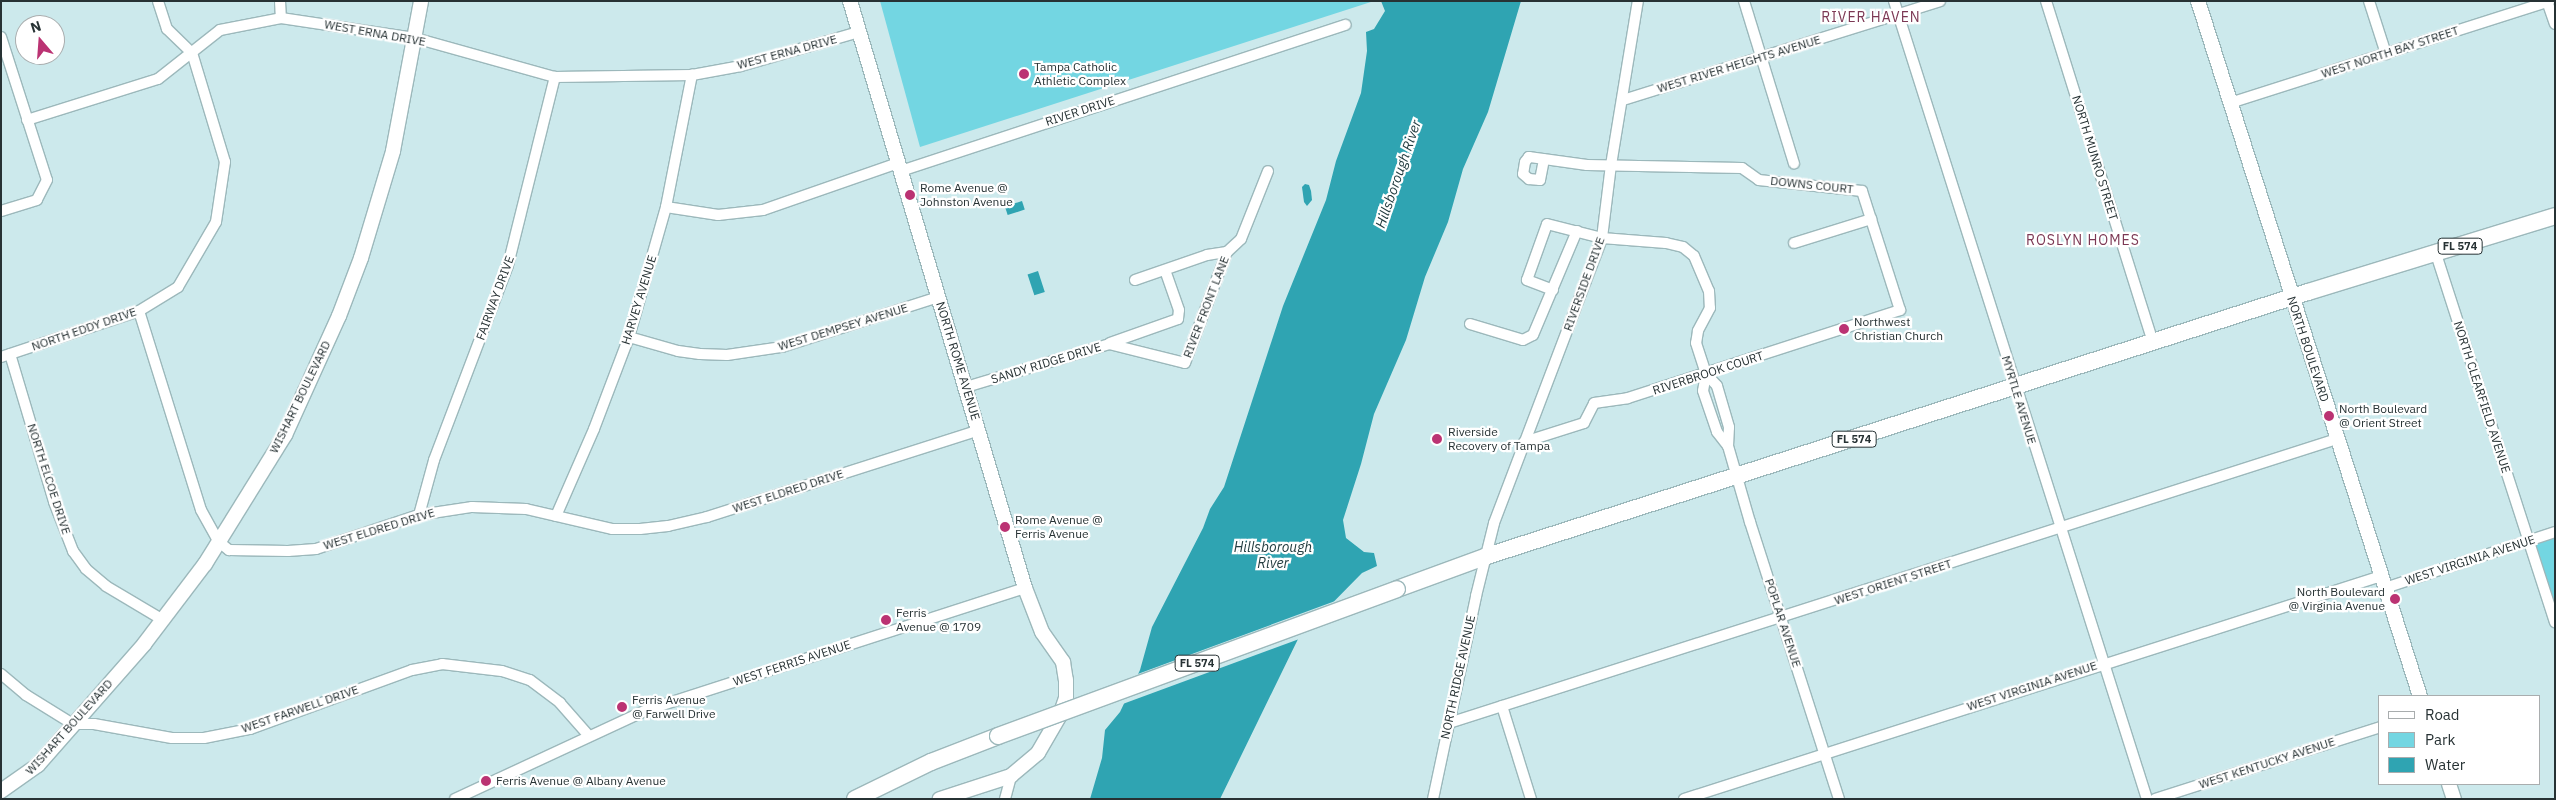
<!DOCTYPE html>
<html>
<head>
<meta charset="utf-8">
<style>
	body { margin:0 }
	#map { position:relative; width:2556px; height:800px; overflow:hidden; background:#cce9ec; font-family:"IBM Plex Sans",sans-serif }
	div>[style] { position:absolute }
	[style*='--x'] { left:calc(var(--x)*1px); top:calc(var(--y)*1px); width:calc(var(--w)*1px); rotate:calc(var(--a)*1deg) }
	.green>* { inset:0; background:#73d6e2 }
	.water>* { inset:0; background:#2fa4b2; transform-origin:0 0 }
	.pier>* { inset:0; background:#cce9ec }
	.roads { filter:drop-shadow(1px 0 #9cb8bb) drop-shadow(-1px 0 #9cb8bb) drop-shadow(0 1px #9cb8bb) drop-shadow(0 -1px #9cb8bb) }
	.street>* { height:10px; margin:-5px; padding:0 5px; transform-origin:5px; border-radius:5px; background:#fff }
	.secondary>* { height:14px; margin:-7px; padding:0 7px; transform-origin:7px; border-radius:7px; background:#fff }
	.primary>* { height:16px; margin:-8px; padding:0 8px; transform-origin:8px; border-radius:8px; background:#fff }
	.bridges { filter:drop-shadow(1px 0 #9cb8bb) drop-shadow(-1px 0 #9cb8bb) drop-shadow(0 1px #9cb8bb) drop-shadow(0 -1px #9cb8bb) }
	.primary-bridge>* { height:16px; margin:-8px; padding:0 8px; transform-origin:8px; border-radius:8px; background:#fff }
	.dots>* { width:14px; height:14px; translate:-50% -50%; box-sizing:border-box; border:2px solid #fff; border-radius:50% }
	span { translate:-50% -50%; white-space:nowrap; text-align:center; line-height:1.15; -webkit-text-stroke:4.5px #fff; paint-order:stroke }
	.shield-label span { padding:1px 4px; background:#fff; border:1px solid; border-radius:4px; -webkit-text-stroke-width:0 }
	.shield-label { font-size:11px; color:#273234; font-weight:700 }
	.street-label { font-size:12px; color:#273234 }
	.poi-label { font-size:12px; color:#273234 }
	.left { translate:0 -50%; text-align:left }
	.right { translate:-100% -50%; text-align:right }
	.neighbourhood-label { font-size:14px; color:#7c3854; letter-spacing:1px }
	.water-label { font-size:14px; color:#243d40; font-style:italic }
	.frame { position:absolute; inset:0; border:2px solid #273234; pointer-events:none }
	.legend { position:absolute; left:2378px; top:695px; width:162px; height:90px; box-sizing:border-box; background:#fff; border:1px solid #a9adae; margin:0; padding:6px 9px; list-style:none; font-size:15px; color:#273234 }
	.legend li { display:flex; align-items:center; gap:10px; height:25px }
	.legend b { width:25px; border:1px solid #a9adae }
	.north { position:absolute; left:15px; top:15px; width:50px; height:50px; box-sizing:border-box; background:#fff; border:1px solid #a9adae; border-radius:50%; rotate:342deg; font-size:14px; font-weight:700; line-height:20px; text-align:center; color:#273234 }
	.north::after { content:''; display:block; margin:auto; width:18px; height:22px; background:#bb3373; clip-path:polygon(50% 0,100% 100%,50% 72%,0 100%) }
</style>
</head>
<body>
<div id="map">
	<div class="green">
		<div style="clip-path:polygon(880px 1px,1374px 1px,920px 147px)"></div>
		<div style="clip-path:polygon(2555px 535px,2555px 611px,2535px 544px,2539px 541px)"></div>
	</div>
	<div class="water">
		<div style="clip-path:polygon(1381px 1px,1521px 1px,1488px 112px,1463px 169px,1448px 222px,1425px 277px,1406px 340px,1374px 414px,1361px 464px,1343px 520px,1346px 538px,1364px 552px,1374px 553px,1377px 566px,1362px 573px,1299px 637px,1220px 799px,1090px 799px,1102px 758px,1105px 730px,1120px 712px,1140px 670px,1152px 627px,1203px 528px,1210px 509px,1224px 487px,1283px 306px,1326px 200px,1336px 161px,1361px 93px,1367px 51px,1366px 32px,1374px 29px,1385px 11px)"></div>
		<div style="clip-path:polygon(1305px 184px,1309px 185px,1311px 191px,1312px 200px,1307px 206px,1304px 202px,1302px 187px)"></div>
		<div style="left:1022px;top:201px;width:9px;height:18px;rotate:72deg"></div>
		<div style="left:1038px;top:271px;width:22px;height:11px;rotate:72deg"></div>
	</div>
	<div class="pier">
		<div style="clip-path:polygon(1338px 600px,1302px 638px,1120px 705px,1135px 675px)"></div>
	</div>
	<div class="roads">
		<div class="street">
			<div style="--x:280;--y:1;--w:17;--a:87"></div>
			<div style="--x:1744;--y:1;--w:170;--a:72.9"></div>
			<div style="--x:1894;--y:1;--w:837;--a:72.41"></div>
			<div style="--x:2046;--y:1;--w:358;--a:72.6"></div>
			<div style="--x:2369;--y:1;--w:56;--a:72.2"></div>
			<div style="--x:2547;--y:1;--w:24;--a:71"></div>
			<div style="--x:1;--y:37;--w:150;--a:72.2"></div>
			<div style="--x:47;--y:180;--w:22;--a:117"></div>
			<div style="--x:37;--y:200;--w:38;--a:163"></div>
			<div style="--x:1623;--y:100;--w:332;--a:-17.3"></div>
			<div style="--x:2230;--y:103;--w:335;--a:-17.7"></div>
			<div style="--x:27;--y:120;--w:137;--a:-17.4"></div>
			<div style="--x:158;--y:79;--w:79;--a:-38.3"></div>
			<div style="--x:220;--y:30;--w:62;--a:-11.1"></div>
			<div style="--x:281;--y:18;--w:135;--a:8.5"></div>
			<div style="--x:415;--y:38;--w:145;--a:15.6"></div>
			<div style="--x:555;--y:77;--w:137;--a:-0.8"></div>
			<div style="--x:692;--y:75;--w:50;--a:-10.4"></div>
			<div style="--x:741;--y:66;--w:123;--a:-16.1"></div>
			<div style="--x:901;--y:171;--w:468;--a:-18.2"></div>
			<div style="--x:666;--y:207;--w:53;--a:8.7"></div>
			<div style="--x:718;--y:215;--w:45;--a:-6.3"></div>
			<div style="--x:763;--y:210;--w:143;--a:-19.2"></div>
			<div style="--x:1794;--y:243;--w:81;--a:-17.3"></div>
			<div style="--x:2436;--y:254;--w:387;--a:72.1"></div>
			<div style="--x:1135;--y:280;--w:76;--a:-19.1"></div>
			<div style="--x:1207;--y:255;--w:20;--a:-9"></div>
			<div style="--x:1553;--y:290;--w:28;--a:-159"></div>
			<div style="--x:1527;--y:280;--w:59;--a:-70.3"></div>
			<div style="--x:1547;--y:224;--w:57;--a:14.3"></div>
			<div style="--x:1602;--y:238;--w:64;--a:4.5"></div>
			<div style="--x:1666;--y:243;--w:17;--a:13"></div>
			<div style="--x:1683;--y:247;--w:14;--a:39"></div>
			<div style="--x:1694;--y:256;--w:38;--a:67"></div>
			<div style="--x:1709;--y:291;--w:17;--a:87"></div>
			<div style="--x:1710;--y:308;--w:26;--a:118"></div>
			<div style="--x:1698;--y:331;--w:12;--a:99"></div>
			<div style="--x:1696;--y:343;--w:33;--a:72"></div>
			<div style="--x:1706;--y:374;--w:17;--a:100"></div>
			<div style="--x:1703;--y:391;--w:43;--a:71.1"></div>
			<div style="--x:1717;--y:432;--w:18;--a:52"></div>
			<div style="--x:139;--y:311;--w:208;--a:72.7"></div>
			<div style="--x:201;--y:510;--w:37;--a:61"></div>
			<div style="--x:219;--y:542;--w:13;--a:39"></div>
			<div style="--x:229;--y:550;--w:59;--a:1"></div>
			<div style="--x:288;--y:551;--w:28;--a:-4"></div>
			<div style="--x:316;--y:549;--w:108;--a:-18.3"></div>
			<div style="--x:419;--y:515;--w:54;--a:-8.6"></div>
			<div style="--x:472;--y:507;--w:54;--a:2.1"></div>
			<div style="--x:526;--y:509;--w:88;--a:13.1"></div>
			<div style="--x:612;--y:529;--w:28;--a:0"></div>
			<div style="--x:640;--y:529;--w:28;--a:-6"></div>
			<div style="--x:668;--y:526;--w:40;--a:-13"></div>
			<div style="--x:707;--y:517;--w:286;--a:-17.7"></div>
			<div style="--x:1470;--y:324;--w:55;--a:16.8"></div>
			<div style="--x:1523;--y:340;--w:11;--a:-27"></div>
			<div style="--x:1533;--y:335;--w:113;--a:-67.1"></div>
			<div style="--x:629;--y:337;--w:51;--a:15.9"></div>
			<div style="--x:678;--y:351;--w:22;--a:8"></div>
			<div style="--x:700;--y:354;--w:27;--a:2"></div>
			<div style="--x:727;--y:355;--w:56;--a:-8.3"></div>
			<div style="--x:782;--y:347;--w:165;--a:-17.7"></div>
			<div style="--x:1110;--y:343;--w:72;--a:-19.4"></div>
			<div style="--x:1178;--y:319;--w:9;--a:-84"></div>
			<div style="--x:1179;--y:310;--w:42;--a:-109.3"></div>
			<div style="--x:10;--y:354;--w:154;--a:73.4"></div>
			<div style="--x:54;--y:502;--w:53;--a:68.8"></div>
			<div style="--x:73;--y:551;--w:22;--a:54"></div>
			<div style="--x:86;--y:569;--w:26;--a:40"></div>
			<div style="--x:106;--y:586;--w:66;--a:30.8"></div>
			<div style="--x:1;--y:357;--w:145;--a:-18.4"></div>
			<div style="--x:139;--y:311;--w:46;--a:-31.6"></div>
			<div style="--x:178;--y:287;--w:75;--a:-59.7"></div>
			<div style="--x:216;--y:222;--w:61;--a:-81.5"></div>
			<div style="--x:225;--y:162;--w:114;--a:-106.8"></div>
			<div style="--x:192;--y:53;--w:35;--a:-136"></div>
			<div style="--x:167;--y:29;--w:29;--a:-108"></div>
			<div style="--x:1706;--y:374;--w:16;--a:47"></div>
			<div style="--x:1717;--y:386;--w:43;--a:73.7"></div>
			<div style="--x:1729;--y:427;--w:19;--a:93"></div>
			<div style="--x:1728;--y:446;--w:79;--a:73.9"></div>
			<div style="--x:1750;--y:522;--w:291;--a:72.2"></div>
			<div style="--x:966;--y:387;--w:149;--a:-16.7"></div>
			<div style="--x:1109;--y:344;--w:78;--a:14"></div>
			<div style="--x:1185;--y:363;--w:119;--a:-69.3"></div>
			<div style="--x:1227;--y:252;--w:19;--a:-43"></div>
			<div style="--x:1241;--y:239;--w:73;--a:-68.3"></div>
			<div style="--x:1524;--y:442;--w:63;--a:-17.6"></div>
			<div style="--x:1584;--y:423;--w:22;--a:-63"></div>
			<div style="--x:1594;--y:403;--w:34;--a:-8"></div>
			<div style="--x:1628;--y:398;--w:286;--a:-17.9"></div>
			<div style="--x:1900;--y:310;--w:125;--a:-107.7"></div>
			<div style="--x:1862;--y:191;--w:104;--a:-173.9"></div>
			<div style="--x:1759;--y:180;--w:21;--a:-145"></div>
			<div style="--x:1742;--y:168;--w:155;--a:-178.9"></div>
			<div style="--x:1587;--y:165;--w:59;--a:-172.1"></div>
			<div style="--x:1529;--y:157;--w:6;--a:129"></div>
			<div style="--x:1525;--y:162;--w:12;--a:99"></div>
			<div style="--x:1523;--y:174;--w:8;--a:40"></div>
			<div style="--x:1529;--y:179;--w:11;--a:5"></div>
			<div style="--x:1540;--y:180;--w:21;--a:-79"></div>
			<div style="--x:419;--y:515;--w:57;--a:-74.7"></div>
			<div style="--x:434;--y:460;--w:209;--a:-69.2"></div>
			<div style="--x:508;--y:265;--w:194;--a:-76"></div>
			<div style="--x:556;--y:516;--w:95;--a:-66.4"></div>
			<div style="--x:594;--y:429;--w:98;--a:-69.2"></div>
			<div style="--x:629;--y:337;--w:135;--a:-74.1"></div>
			<div style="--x:666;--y:207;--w:135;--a:-78.9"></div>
			<div style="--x:2385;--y:588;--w:179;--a:-18.2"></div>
			<div style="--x:1;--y:674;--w:33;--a:40"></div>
			<div style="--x:26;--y:695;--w:55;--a:31.7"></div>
			<div style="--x:73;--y:724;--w:21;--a:0"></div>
			<div style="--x:94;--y:724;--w:79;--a:10.2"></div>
			<div style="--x:172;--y:738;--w:32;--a:0"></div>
			<div style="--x:204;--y:738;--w:47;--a:-11.1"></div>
			<div style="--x:250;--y:729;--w:172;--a:-20"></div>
			<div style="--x:412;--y:670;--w:31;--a:-11"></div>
			<div style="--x:442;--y:664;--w:60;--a:6.7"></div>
			<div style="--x:502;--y:671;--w:29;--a:18"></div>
			<div style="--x:530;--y:680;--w:38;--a:37"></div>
			<div style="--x:560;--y:703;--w:44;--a:48.7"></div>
			<div style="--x:1502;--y:706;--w:97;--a:72.7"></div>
			<div style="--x:1449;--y:723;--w:932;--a:-17.74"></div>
			<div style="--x:455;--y:799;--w:212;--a:-24.9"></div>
			<div style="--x:647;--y:710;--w:397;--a:-17.9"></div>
			<div style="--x:1005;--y:799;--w:24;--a:-75"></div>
			<div style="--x:1433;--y:799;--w:208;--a:-78"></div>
			<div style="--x:1476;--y:596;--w:75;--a:-76.1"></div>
			<div style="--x:1494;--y:523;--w:305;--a:-69.2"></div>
			<div style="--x:1602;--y:238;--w:74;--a:-83"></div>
			<div style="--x:1611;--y:165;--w:166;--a:-80.7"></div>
			<div style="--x:1684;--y:799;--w:732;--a:-17.74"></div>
			<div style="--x:2155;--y:799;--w:236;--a:-17.7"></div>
		</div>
		<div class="secondary">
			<div style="--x:850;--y:1;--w:613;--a:73.4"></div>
			<div style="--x:1025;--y:588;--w:47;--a:68.9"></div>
			<div style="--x:1042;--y:632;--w:37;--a:55"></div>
			<div style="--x:1063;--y:662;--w:18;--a:81"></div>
			<div style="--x:1066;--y:680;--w:18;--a:90"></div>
			<div style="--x:1066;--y:698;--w:18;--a:109"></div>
			<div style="--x:1060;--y:715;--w:44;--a:120.1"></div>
			<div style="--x:1038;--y:753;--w:35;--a:140"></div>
			<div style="--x:1011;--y:776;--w:75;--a:162.1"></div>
			<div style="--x:2198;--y:1;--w:730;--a:72.29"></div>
			<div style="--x:2449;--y:784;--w:16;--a:72"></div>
			<div style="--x:1;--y:791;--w:45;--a:-35.1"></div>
			<div style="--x:38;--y:765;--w:162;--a:-48.7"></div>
			<div style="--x:145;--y:643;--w:99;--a:-52.8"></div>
			<div style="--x:205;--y:564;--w:152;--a:-58.2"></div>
			<div style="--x:285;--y:435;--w:131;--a:-65.6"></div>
			<div style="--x:339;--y:316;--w:62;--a:-69.2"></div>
			<div style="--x:361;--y:258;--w:112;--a:-73.3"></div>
			<div style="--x:393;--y:151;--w:153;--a:-79.4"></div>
		</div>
		<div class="primary">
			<div style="--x:1397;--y:589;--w:96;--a:-20.1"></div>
			<div style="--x:1487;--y:556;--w:862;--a:-17.83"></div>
			<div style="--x:2308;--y:292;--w:258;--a:-17.1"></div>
			<div style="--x:855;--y:799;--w:85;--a:-26"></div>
			<div style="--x:931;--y:762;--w:72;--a:-21.2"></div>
		</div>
	</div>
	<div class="bridges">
		<div class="primary-bridge">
			<div style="--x:998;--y:736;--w:425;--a:-20.2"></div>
		</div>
	</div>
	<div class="dots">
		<div style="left:1024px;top:74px;background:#bb3373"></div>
		<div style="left:910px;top:195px;background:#bb3373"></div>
		<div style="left:1844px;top:329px;background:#bb3373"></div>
		<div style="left:2329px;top:416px;background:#bb3373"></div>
		<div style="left:1437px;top:439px;background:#bb3373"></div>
		<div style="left:1005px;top:527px;background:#bb3373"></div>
		<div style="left:2395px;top:599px;background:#bb3373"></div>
		<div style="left:886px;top:620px;background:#bb3373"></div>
		<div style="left:622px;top:707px;background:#bb3373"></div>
		<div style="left:486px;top:781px;background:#bb3373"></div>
	</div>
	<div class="shield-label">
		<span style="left:2460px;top:246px">FL 574</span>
		<span style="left:1854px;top:439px">FL 574</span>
		<span style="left:1197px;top:663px">FL 574</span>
	</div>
	<div class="street-label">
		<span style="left:375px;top:33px;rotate:10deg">WEST ERNA DRIVE</span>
		<span style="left:787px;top:52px;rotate:-15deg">WEST ERNA DRIVE</span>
		<span style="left:2390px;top:52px;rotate:-18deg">WEST NORTH BAY STREET</span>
		<span style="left:1739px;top:64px;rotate:-17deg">WEST RIVER HEIGHTS AVENUE</span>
		<span style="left:1080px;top:111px;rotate:-18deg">RIVER DRIVE</span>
		<span style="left:2095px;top:158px;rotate:73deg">NORTH MUNRO STREET</span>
		<span style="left:1812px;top:185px;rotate:6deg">DOWNS COURT</span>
		<span style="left:1584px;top:284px;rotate:-70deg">RIVERSIDE DRIVE</span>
		<span style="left:495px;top:298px;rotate:-70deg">FAIRWAY DRIVE</span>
		<span style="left:639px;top:300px;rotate:-73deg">HARVEY AVENUE</span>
		<span style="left:1206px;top:307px;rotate:-69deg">RIVER FRONT LANE</span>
		<span style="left:843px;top:327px;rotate:-17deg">WEST DEMPSEY AVENUE</span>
		<span style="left:84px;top:329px;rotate:-19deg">NORTH EDDY DRIVE</span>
		<span style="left:2308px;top:349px;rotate:72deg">NORTH BOULEVARD</span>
		<span style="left:958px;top:361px;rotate:73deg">NORTH ROME AVENUE</span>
		<span style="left:1046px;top:363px;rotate:-17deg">SANDY RIDGE DRIVE</span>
		<span style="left:1708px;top:373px;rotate:-18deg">RIVERBROOK COURT</span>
		<span style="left:300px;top:397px;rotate:-64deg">WISHART BOULEVARD</span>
		<span style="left:2482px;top:397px;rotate:72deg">NORTH CLEARFIELD AVENUE</span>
		<span style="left:2019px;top:400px;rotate:73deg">MYRTLE AVENUE</span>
		<span style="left:49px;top:479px;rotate:72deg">NORTH ELCOE DRIVE</span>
		<span style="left:788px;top:491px;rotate:-18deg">WEST ELDRED DRIVE</span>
		<span style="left:379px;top:529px;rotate:-17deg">WEST ELDRED DRIVE</span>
		<span style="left:2470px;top:560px;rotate:-18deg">WEST VIRGINIA AVENUE</span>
		<span style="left:1893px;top:582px;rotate:-18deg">WEST ORIENT STREET</span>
		<span style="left:1783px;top:623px;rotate:72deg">POPLAR AVENUE</span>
		<span style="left:792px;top:663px;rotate:-18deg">WEST FERRIS AVENUE</span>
		<span style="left:1458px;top:677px;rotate:-78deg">NORTH RIDGE AVENUE</span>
		<span style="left:2032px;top:686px;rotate:-18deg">WEST VIRGINIA AVENUE</span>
		<span style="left:300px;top:709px;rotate:-19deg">WEST FARWELL DRIVE</span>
		<span style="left:69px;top:727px;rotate:-48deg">WISHART BOULEVARD</span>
		<span style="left:2267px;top:763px;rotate:-18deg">WEST KENTUCKY AVENUE</span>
	</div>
	<div class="poi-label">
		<span class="left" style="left:1034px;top:74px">Tampa Catholic<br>Athletic Complex</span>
		<span class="left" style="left:920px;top:195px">Rome Avenue @<br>Johnston Avenue</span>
		<span class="left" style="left:1854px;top:329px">Northwest<br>Christian Church</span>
		<span class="left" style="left:2339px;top:416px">North Boulevard<br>@ Orient Street</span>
		<span class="left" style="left:1448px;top:439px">Riverside<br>Recovery of Tampa</span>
		<span class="left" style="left:1015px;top:527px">Rome Avenue @<br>Ferris Avenue</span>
		<span class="right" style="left:2385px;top:599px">North Boulevard<br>@ Virginia Avenue</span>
		<span class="left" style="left:896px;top:620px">Ferris<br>Avenue @ 1709</span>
		<span class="left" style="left:632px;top:707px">Ferris Avenue<br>@ Farwell Drive</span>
		<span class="left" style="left:496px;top:781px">Ferris Avenue @ Albany Avenue</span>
	</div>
	<div class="neighbourhood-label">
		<span style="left:1871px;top:17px">RIVER HAVEN</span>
		<span style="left:2083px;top:240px">ROSLYN HOMES</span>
	</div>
	<div class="water-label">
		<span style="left:1398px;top:174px;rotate:-71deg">Hillsborough River</span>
		<span style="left:1273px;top:555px">Hillsborough<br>River</span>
	</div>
	<div class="frame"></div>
	<ul class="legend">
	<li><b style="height:6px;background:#fff"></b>Road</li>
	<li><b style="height:14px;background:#73d6e2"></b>Park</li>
	<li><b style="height:14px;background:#2fa4b2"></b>Water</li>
	</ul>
	<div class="north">N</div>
</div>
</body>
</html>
